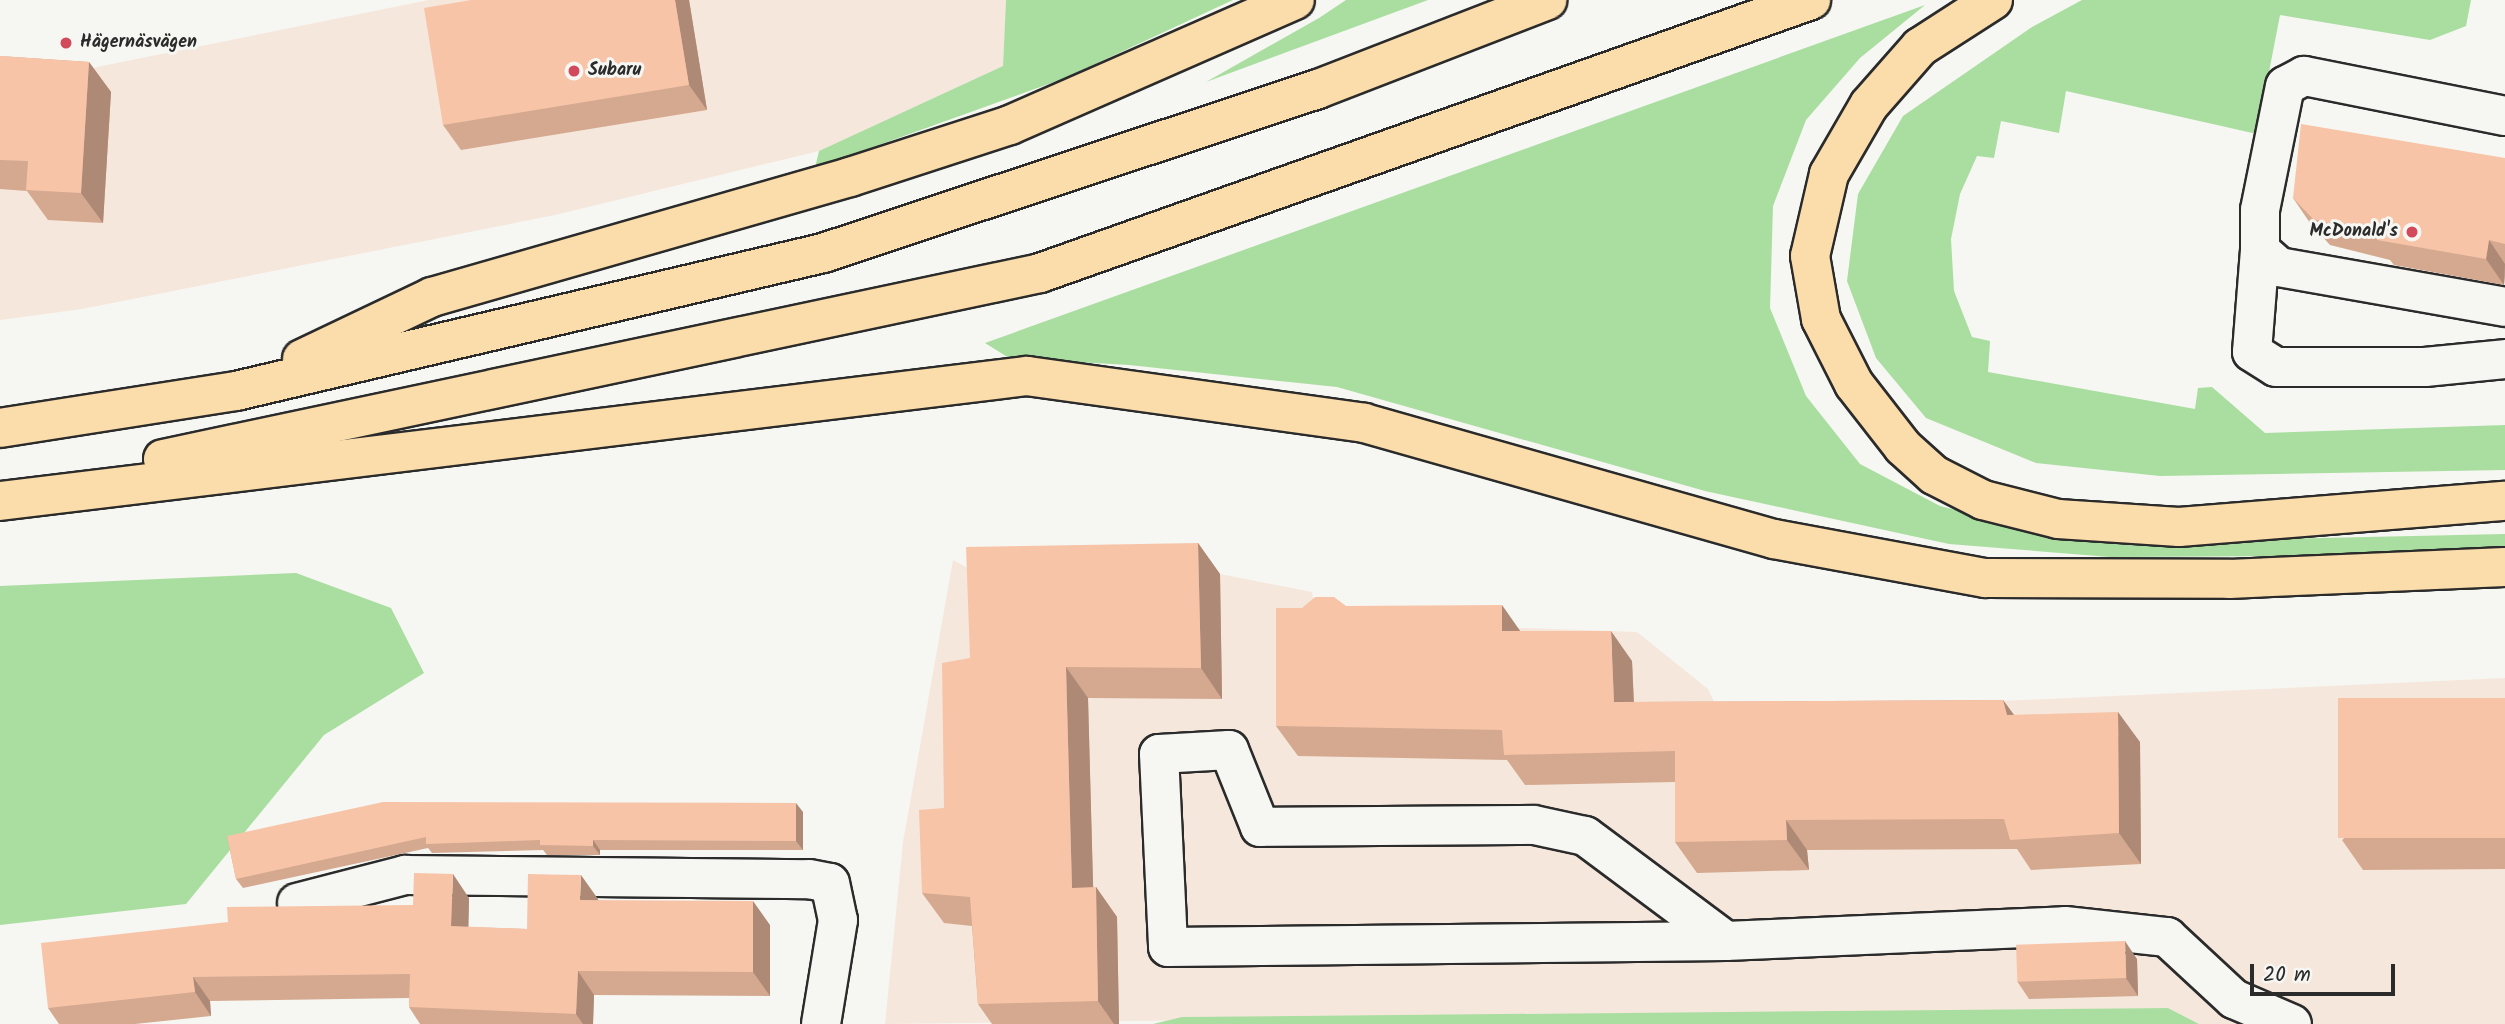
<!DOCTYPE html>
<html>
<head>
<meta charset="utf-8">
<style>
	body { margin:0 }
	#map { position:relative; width:2505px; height:1024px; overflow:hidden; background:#f6f6f2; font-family:Kalam,sans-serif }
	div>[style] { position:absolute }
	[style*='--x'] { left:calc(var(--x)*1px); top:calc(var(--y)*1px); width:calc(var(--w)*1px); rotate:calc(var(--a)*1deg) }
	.built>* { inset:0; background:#f6e7dc }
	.green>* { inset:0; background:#a9dea0 }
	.roads { filter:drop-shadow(2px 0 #2b2b2b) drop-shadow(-2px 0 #2b2b2b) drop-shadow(0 2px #2b2b2b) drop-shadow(0 -2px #2b2b2b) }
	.minor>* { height:38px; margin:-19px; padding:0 19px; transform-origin:19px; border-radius:19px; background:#f6f6f2 }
	.highway>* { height:38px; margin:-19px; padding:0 19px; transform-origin:19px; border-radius:19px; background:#fbddab }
	.wall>* { inset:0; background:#d4a990 }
	.shaded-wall>* { inset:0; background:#ad8976 }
	.building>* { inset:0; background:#f7c4a8; transform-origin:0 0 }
	.dots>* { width:19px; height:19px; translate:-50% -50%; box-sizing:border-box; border:4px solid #f6f6f2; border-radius:50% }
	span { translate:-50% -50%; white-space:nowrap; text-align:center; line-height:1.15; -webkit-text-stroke:6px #f6f6f2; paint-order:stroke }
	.poi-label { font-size:18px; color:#2b2b2b; font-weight:700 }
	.left { translate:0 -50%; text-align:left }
	.right { translate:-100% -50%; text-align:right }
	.scale { position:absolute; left:2250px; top:964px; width:145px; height:32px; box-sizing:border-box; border:4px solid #2b2b2b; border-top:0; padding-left:9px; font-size:21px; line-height:24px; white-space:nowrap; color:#2b2b2b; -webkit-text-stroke:5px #f6f6f2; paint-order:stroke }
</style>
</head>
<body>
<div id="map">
	<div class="built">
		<div style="clip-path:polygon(429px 0,1006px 0,1003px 66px,819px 151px,555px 215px,82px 309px,0 320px,0 59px,77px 71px)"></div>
		<div style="clip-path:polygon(953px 560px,987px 578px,1220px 574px,1312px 592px,1317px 621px,1637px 632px,1708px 689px,1720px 714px,2505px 678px,2505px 1024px,2199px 1024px,2168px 1008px,885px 1024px,903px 842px)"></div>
	</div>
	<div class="green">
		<div style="clip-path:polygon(1006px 0,1233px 0,1065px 78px,815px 168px,819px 151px,1003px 66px)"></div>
		<div style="clip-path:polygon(1346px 0,1428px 0,1206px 82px,1319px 18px)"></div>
		<div style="clip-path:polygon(2082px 0,2471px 0,2466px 26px,2430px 40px,2280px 15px,2257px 134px,2066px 91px,2059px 133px,2001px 121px,1994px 158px,1977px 156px,1960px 194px,1951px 239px,1954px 291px,1972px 337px,1990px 341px,1988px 372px,2195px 409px,2198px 388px,2212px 387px,2265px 433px,2505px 425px,2505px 470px,2160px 476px,2036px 463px,1926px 418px,1876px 358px,1847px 281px,1858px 194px,1903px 116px,2032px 27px)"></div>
		<div style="clip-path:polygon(1925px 5px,1860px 58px,1806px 120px,1773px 206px,1770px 308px,1806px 396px,1860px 464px,1940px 506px,2026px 528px,2139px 542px,2505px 534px,2505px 555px,2110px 557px,1949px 544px,1705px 491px,1337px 387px,1129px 365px,1009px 358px,985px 343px)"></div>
		<div style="clip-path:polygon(296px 573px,391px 608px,424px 673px,324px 735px,186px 904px,0 925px,0 586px)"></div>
		<div style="clip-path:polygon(2168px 1008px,2199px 1024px,1153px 1024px,1182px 1017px)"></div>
	</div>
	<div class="roads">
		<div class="minor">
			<div style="--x:2505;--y:116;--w:205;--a:-168.7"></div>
			<div style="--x:2304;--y:76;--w:21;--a:152"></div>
			<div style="--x:2285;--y:86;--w:126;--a:101.4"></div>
			<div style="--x:2260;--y:210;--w:40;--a:90"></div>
			<div style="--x:2260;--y:250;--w:25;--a:42"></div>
			<div style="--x:2279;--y:267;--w:230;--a:10"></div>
			<div style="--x:2260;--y:250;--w:102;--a:94.5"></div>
			<div style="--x:2252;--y:352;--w:28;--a:32"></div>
			<div style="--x:2276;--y:367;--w:149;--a:0"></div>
			<div style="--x:2425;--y:367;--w:80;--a:-5.7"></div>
			<div style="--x:297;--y:903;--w:112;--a:-14.5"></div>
			<div style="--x:405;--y:875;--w:404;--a:0.6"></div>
			<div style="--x:809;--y:879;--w:21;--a:11"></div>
			<div style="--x:830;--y:883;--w:38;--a:78"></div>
			<div style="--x:838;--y:920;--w:105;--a:99.3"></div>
			<div style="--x:1726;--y:941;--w:176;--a:-143.3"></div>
			<div style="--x:1585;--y:836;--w:52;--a:-167.8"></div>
			<div style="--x:1534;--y:825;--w:274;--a:179.6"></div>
			<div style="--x:1260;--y:827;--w:83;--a:-111.9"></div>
			<div style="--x:1229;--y:750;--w:70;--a:176.7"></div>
			<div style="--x:1159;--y:754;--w:193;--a:87.3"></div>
			<div style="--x:1168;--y:947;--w:558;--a:-0.62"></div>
			<div style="--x:1726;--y:941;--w:339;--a:-2.5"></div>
			<div style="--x:2065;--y:926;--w:103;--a:6.2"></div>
			<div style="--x:2167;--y:937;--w:91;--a:42.8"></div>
			<div style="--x:2234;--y:999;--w:63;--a:23.3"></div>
		</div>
		<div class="highway">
			<div style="--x:1993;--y:0;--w:87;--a:147.2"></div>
			<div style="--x:1920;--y:47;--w:77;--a:131.3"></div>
			<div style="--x:1869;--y:105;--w:80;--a:120.1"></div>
			<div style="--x:1829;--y:174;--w:84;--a:103"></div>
			<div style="--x:1810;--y:256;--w:64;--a:80.1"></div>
			<div style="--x:1821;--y:319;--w:73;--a:63.1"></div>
			<div style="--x:1854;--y:384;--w:80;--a:52.1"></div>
			<div style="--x:1903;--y:447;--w:42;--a:42.1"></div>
			<div style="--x:1934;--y:475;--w:55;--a:27"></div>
			<div style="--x:1983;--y:500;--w:77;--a:14.2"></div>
			<div style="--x:2058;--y:519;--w:121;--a:3.8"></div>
			<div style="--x:2179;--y:527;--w:327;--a:-4.6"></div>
			<div style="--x:302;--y:359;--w:144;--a:-25.5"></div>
			<div style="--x:432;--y:297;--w:435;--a:-16"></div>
			<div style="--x:850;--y:177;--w:168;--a:-18"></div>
			<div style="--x:1010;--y:125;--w:311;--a:-23.7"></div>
			<div style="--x:0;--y:428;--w:239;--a:-8.9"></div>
			<div style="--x:236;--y:391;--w:603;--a:-13.23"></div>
			<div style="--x:823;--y:253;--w:521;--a:-18.33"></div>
			<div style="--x:1318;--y:89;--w:246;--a:-21.2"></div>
			<div style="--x:163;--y:459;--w:897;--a:-11.97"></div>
			<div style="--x:1040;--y:273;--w:818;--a:-19.5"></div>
			<div style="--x:0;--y:501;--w:1035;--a:-6.94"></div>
			<div style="--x:1027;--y:376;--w:340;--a:7.9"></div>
			<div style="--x:1364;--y:423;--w:426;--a:15.8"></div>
			<div style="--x:1774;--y:539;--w:215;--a:10.5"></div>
			<div style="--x:1985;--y:578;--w:244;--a:0.2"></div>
			<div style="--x:2229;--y:579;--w:276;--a:-2.5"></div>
		</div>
	</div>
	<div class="wall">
		<div style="clip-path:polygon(471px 0,689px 0,707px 110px,461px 150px,443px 125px)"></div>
		<div style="clip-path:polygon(0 56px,89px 62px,111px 92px,103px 223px,48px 220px,27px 191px,0 189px)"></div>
		<div style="clip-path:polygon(2505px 158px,2505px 277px,2504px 285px,2394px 265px,2390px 260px,2330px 245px,2310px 223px,2293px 198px)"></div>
		<div style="clip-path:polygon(1198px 543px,1220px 574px,1222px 699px,1088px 698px,1093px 887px,1096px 887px,1117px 917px,1119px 1024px,992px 1024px,978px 1004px,972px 926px,944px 923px,922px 893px,944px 808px,970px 658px)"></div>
		<div style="clip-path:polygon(1346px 606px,1520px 631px,1632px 661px,1634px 702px,2003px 700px,2014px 715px,2140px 742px,2141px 864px,2031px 870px,2017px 849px,1807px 850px,1809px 870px,1697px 873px,1675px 842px,1675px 782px,1525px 785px,1507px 760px,1298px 756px,1276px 726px,1302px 608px)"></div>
		<div style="clip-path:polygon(2505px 698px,2505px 869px,2363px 870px,2342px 840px)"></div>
		<div style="clip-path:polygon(803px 812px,803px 850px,600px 850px,600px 855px,547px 855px,543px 850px,432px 853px,428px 848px,243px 888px,236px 879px,227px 836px)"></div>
		<div style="clip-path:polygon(469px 898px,468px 927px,527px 929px,598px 899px,598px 900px,770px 925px,770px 996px,594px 995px,593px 1024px,420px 1024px,409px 1007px,409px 998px,210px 1001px,211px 1016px,135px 1024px,59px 1024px,48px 1008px,413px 905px)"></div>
		<div style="clip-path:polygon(2137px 959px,2138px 996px,2029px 999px,2017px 981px)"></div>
	</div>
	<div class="shaded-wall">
		<div style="clip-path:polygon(675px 0,689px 0,707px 110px,689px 85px)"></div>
		<div style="clip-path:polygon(89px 62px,111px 92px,103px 223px,81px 193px)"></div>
		<div style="clip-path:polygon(2489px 240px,2505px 264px,2504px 285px,2486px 259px)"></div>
		<div style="clip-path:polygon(1198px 543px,1220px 574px,1222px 699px,1201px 668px)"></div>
		<div style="clip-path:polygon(1502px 605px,1523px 635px,1502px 631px)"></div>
		<div style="clip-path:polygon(1611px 631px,1632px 661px,1635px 733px,1614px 702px)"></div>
		<div style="clip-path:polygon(1066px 667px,1088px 698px,1094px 919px,1072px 888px)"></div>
		<div style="clip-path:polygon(2003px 700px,2025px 730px,2007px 715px)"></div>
		<div style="clip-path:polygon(2118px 712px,2140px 742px,2141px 864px,2119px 833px)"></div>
		<div style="clip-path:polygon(796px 803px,803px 812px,803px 850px,796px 841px)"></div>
		<div style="clip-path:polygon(1786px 820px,1807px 850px,1809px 870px,1787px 840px)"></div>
		<div style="clip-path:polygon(593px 840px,600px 850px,600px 855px,593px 846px)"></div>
		<div style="clip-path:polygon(453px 874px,469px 898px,468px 950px,451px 926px)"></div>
		<div style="clip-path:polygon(581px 875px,598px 899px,597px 924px,580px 900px)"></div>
		<div style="clip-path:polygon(1096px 887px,1117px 917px,1119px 1024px,1114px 1024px,1098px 1001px)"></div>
		<div style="clip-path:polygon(753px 901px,770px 925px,770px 996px,753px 972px)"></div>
		<div style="clip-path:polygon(2125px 941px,2137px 959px,2138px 996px,2126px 978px)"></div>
		<div style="clip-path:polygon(578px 971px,594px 995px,593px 1024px,583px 1024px,576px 1014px)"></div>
		<div style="clip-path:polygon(193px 977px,210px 1001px,211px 1016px,195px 992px)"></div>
	</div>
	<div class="building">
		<div style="clip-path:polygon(471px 0,675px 0,689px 85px,443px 125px,424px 8px)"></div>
		<div style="clip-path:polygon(0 56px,89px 62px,81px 193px,26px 190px,28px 161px,0 160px)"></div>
		<div style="clip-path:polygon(2301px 124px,2505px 158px,2505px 244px,2489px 240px,2486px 259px,2377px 240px,2377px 236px,2313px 219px,2293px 198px)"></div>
		<div style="clip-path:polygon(1198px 543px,1201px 668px,1066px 667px,1072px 888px,1096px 887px,1098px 1001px,978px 1004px,970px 897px,922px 893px,919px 810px,944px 808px,942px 663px,970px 658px,966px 547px)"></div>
		<div style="clip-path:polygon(1315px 597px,1334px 597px,1346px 606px,1502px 605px,1502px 631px,1611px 631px,1614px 702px,2003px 700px,2007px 715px,2118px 712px,2119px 833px,2010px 840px,2004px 819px,1786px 820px,1787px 840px,1675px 842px,1675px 751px,1504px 755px,1502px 730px,1276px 726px,1276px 608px,1302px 608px)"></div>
		<div style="left:2505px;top:698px;width:140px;height:167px;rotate:90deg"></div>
		<div style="clip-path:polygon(383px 802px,796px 803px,796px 841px,593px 840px,593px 846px,540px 845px,540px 840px,426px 844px,426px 837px,236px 879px,227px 836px)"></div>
		<div style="clip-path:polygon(414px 873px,453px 874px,451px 926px,527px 929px,528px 874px,581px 875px,580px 900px,753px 901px,753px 972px,578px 971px,576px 1014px,409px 1007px,410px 974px,193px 977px,195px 992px,48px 1008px,41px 943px,228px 922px,227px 907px,413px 905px)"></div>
		<div style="left:2125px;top:941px;width:37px;height:109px;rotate:88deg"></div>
	</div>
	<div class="dots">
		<div style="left:66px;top:43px;background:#d1495b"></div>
		<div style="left:574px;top:71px;background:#d1495b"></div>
		<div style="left:2412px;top:232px;background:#d1495b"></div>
	</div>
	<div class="poi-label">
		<span class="left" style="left:80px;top:43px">Hägernäsvägen</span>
		<span class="left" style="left:588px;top:71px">Subaru</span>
		<span class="right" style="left:2398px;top:232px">McDonald's</span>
	</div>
	<div class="scale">20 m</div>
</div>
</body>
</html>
